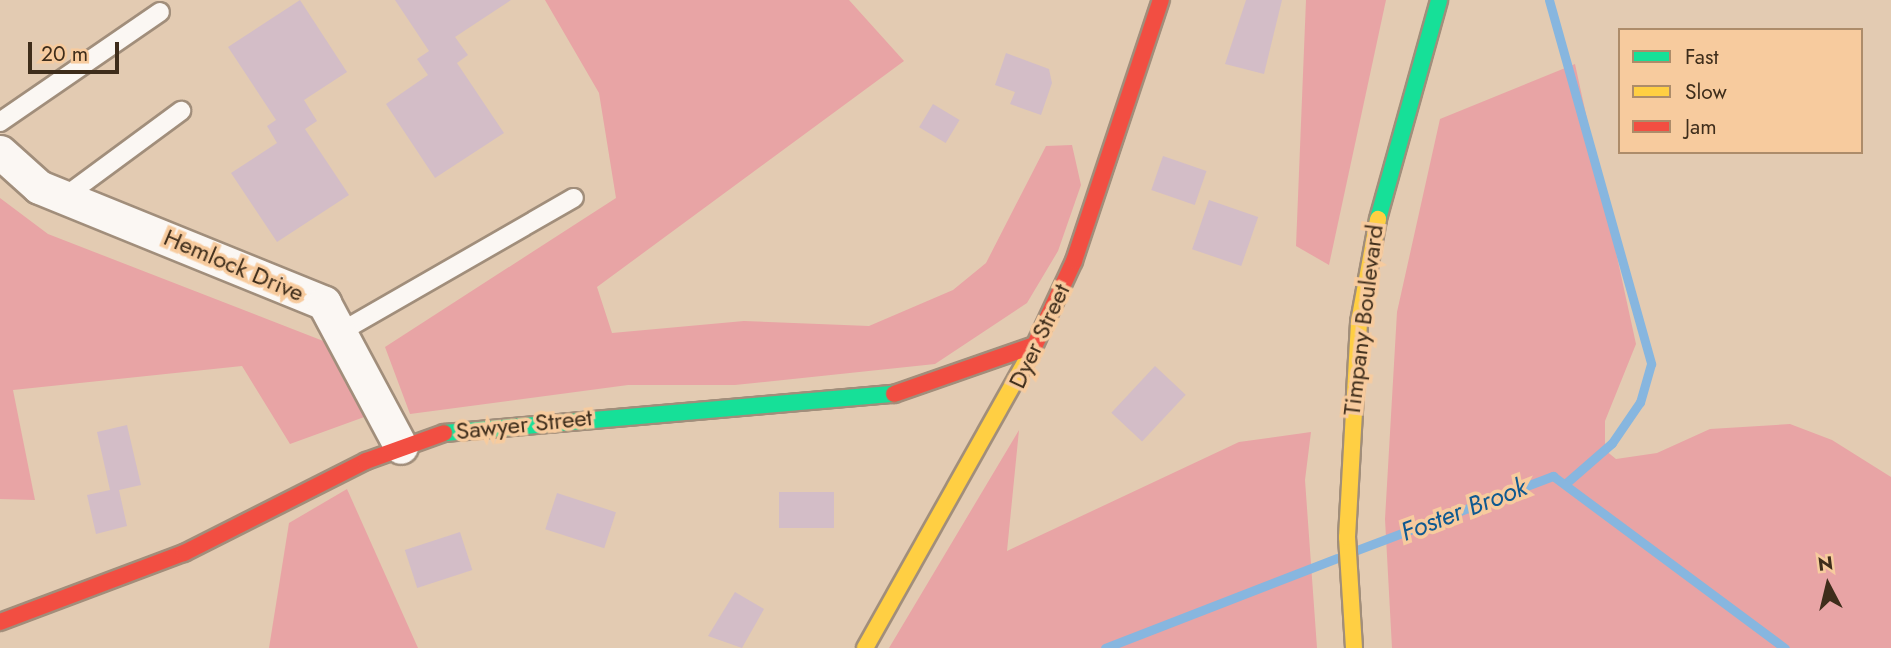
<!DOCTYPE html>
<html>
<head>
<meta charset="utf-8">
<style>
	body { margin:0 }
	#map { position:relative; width:1891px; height:648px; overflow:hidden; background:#e3cbb2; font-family:Jost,sans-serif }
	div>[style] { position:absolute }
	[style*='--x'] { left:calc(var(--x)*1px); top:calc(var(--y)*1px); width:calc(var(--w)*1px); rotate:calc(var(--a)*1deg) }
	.green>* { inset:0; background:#e8a4a5 }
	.stream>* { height:9px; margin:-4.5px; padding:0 4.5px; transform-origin:4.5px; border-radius:4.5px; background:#87b6df }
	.building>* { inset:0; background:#d3bdc7; transform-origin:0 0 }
	.roads { filter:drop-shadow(2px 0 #a18e7b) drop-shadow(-2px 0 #a18e7b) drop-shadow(0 2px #a18e7b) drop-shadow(0 -2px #a18e7b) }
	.lane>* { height:18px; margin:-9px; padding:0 9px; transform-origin:9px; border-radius:9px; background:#fbf7f3 }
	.street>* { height:33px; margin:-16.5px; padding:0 16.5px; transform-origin:16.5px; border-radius:16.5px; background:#fbf7f3 }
	.fast>* { height:16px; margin:-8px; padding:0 8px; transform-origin:8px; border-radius:8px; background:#16e098 }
	.slow>* { height:16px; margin:-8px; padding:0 8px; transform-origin:8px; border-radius:8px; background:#ffcf43 }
	.jam>* { height:16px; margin:-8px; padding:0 8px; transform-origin:8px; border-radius:8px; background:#f24e42 }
	span { translate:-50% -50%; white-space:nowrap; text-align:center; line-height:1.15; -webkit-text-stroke:7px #f7cb9e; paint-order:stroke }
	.street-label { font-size:24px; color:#3e2d1b }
	.water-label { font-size:26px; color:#0e5990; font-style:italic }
	.legend { position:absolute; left:1618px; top:28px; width:245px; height:126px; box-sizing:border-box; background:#f7cb9e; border:2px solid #ad8c6a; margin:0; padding:9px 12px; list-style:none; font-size:21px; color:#3e2d1b }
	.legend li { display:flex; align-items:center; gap:14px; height:35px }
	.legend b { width:35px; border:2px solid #ad8c6a }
	.north { position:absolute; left:1793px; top:550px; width:70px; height:70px; -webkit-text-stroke:5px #f7cb9e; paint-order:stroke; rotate:353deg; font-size:19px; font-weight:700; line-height:28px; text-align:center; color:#3e2d1b }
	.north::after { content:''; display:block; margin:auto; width:24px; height:32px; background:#3e2d1b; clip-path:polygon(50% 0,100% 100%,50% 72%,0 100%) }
	.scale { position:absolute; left:28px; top:42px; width:91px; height:32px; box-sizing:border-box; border:4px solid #3e2d1b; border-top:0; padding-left:9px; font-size:21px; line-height:24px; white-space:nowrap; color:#3e2d1b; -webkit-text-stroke:5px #f7cb9e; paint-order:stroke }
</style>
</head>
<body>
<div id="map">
	<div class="green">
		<div style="clip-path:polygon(545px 0,849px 0,904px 61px,597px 287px,612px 333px,744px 321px,869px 326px,953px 290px,986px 263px,1046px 146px,1072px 145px,1081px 185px,1058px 251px,1027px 303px,935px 364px,735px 385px,628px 385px,410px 414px,385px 347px,616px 198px,599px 93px)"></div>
		<div style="clip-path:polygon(1306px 0,1386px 0,1329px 265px,1296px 246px)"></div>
		<div style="clip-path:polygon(1575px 64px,1636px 344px,1605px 421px,1605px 450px,1616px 459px,1657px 453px,1710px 429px,1790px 424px,1832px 440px,1891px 477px,1891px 648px,1392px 648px,1385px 519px,1397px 312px,1440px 119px)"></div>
		<div style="clip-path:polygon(0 198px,48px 234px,331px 344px,367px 416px,290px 444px,242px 366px,13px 390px,35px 500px,0 499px)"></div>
		<div style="clip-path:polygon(1019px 430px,1007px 551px,1239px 442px,1311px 432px,1305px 480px,1317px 648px,889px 648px)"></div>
		<div style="clip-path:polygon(347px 489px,418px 648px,269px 648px,289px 523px)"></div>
	</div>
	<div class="stream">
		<div style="--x:1549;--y:0;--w:378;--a:74.3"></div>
		<div style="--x:1651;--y:364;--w:40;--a:106"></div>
		<div style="--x:1640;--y:402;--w:50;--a:124.3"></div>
		<div style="--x:1612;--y:443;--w:62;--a:138.9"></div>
		<div style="--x:1357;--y:550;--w:210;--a:-20.7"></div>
		<div style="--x:1553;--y:476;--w:289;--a:36.6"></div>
		<div style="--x:1105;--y:648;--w:249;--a:-21.2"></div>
	</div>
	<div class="building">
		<div style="clip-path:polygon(300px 0,347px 72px,304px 100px,317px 121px,305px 129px,349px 195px,277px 242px,231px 173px,277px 143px,267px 126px,276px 120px,228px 47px)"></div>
		<div style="clip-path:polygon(395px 0,511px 0,455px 37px,468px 55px,457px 63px,504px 133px,435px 178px,386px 104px,428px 75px,417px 59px,429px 51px)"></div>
		<div style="clip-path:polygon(1246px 0,1282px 0,1264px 74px,1225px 64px)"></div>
		<div style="clip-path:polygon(1006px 53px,1049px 69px,1052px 83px,1041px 115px,1010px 104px,1015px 92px,995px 85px)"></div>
		<div style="left:933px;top:104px;width:31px;height:27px;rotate:31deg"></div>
		<div style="left:1163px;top:156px;width:46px;height:36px;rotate:19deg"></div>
		<div style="left:1209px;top:200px;width:52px;height:52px;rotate:19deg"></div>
		<div style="left:1155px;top:366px;width:42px;height:64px;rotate:43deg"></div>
		<div style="clip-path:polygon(127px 425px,141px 485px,119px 490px,127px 526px,96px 534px,87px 495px,110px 490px,97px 432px)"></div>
		<div style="left:779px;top:492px;width:55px;height:36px"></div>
		<div style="left:557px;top:493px;width:62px;height:38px;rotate:18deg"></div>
		<div style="left:460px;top:532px;width:40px;height:58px;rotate:72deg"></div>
		<div style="clip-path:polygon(735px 592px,764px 609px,742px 648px,708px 636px)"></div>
	</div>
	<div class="roads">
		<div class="lane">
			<div style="--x:0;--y:122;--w:194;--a:-34.5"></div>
			<div style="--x:67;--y:195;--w:142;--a:-36.4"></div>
			<div style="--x:344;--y:330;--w:265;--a:-29.9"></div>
		</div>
		<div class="street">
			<div style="--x:0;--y:152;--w:52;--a:41.9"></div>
			<div style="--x:39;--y:187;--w:308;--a:22.1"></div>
			<div style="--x:324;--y:303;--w:163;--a:61.9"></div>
		</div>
		<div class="fast">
			<div style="--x:1378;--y:219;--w:227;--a:-74.4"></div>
			<div style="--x:444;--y:433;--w:452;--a:-5"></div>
		</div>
		<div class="slow">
			<div style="--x:865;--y:648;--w:341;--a:-60.7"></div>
			<div style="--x:1354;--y:648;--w:111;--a:-93.6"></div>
			<div style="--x:1347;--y:537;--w:215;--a:-86.8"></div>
			<div style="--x:1359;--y:322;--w:105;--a:-79.5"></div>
		</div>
		<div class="jam">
			<div style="--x:1032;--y:351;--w:99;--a:-65"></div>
			<div style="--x:1074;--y:261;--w:275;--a:-71.6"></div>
			<div style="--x:894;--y:394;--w:149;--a:-19.2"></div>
			<div style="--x:0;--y:622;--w:197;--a:-20.6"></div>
			<div style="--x:184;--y:553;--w:204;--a:-26.8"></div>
			<div style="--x:366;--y:461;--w:83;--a:-19.7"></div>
		</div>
	</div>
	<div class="street-label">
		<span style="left:234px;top:265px;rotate:23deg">Hemlock Drive</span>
		<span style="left:1363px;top:320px;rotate:-83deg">Timpany Boulevard</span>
		<span style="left:1039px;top:336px;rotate:-65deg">Dyer Street</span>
		<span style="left:524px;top:424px;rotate:-6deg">Sawyer Street</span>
	</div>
	<div class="water-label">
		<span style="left:1464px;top:510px;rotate:-21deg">Foster Brook</span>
	</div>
	<ul class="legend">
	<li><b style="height:9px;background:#16e098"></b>Fast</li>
	<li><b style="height:9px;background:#ffcf43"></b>Slow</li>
	<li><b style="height:9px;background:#f24e42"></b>Jam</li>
	</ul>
	<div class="north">N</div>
	<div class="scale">20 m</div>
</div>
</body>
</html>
